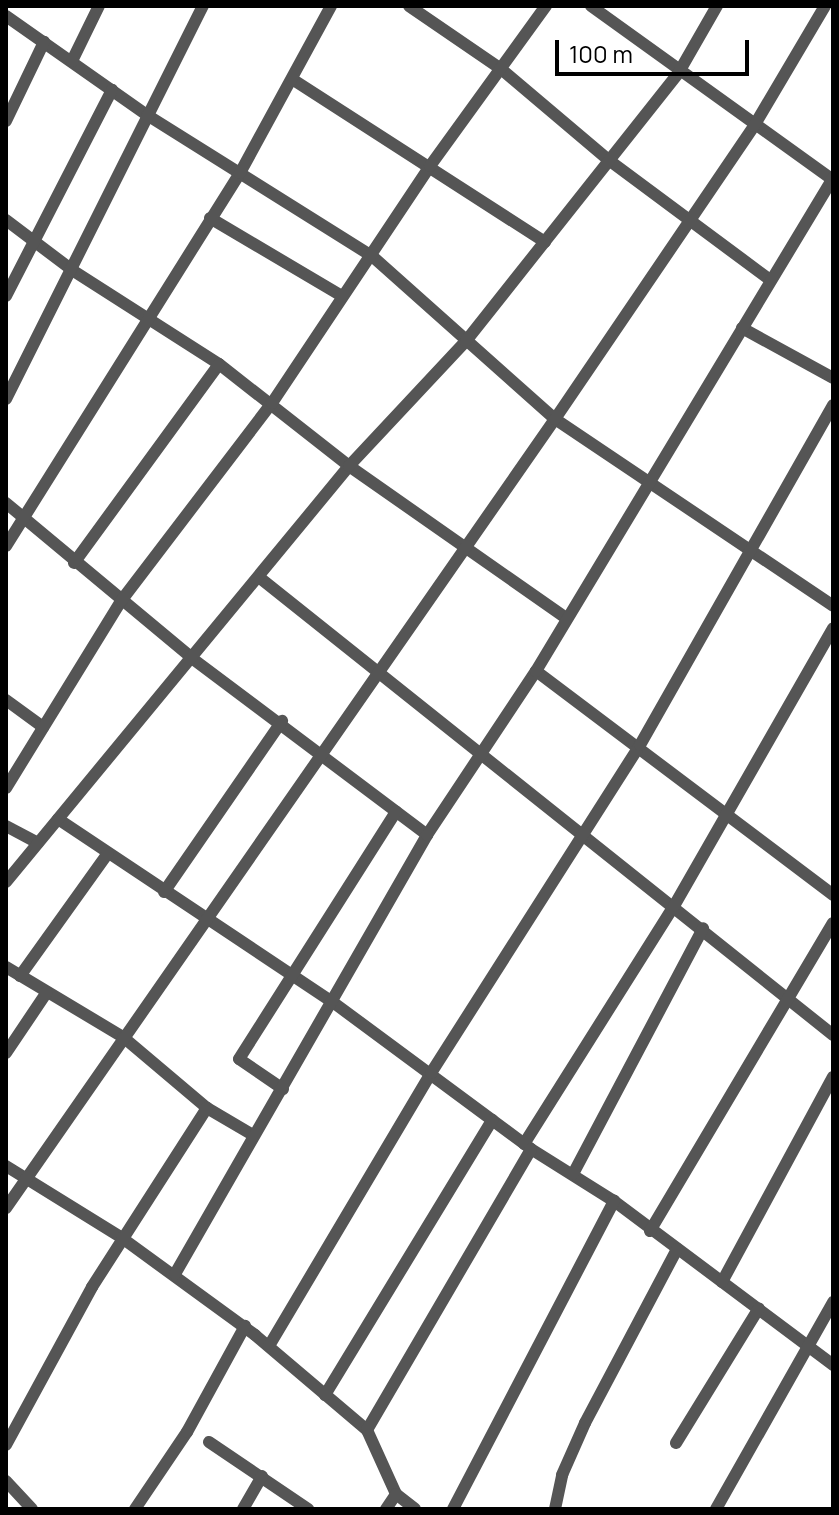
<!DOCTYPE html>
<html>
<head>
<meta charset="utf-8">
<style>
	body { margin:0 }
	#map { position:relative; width:839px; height:1515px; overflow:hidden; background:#fff; font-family:Manrope,sans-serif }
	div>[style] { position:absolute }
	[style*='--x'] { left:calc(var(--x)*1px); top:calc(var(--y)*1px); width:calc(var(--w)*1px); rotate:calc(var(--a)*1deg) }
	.minor>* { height:12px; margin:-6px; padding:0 6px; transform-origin:6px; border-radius:6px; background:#555 }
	span { translate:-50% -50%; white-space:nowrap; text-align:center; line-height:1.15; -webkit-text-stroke:7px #fff; paint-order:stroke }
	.frame { position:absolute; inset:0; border:8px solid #000; pointer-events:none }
	.scale { position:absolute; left:555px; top:40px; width:194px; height:36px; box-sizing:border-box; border:4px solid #000; border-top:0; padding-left:10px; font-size:24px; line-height:28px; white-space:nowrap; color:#000; -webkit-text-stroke:6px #fff; paint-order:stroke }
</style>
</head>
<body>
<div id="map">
	<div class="minor">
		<div style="--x:409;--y:6;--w:112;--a:34.4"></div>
		<div style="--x:501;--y:69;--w:143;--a:40.2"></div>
		<div style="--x:610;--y:161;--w:198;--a:36.6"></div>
		<div style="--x:591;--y:6;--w:297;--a:35.7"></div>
		<div style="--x:6;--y:16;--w:172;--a:35.1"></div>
		<div style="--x:147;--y:115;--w:266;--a:32.1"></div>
		<div style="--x:372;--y:256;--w:245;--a:41.7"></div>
		<div style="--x:555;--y:419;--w:335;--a:33.9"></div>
		<div style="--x:72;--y:61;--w:61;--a:-63.9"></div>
		<div style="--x:292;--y:79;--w:301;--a:32.8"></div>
		<div style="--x:6;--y:121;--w:88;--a:-64.3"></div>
		<div style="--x:210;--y:218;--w:153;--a:30.6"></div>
		<div style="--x:6;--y:220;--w:83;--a:37.1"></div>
		<div style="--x:72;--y:270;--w:174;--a:32.6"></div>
		<div style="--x:219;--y:364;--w:165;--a:38.1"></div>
		<div style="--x:349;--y:466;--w:265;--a:35"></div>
		<div style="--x:6;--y:296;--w:232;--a:-62.8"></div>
		<div style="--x:742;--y:328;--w:104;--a:28.8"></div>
		<div style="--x:6;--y:399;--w:440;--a:-63.4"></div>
		<div style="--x:6;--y:503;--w:244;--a:39.8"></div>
		<div style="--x:193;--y:659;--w:293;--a:36.9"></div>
		<div style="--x:6;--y:546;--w:440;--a:-57.9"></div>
		<div style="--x:240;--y:173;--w:190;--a:-61.4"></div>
		<div style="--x:74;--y:563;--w:246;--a:-53.9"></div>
		<div style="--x:260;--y:578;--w:733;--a:38.57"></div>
		<div style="--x:536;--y:671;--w:372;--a:37"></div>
		<div style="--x:6;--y:700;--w:46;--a:36.1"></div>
		<div style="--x:6;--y:788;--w:220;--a:-58.4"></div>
		<div style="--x:121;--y:601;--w:249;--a:-52.7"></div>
		<div style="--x:272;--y:403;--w:285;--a:-56.3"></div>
		<div style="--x:430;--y:166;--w:198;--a:-54.1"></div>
		<div style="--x:58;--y:819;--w:332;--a:33.7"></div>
		<div style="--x:334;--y:1003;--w:245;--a:36.5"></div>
		<div style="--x:531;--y:1149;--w:98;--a:32.1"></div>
		<div style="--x:614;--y:1201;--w:274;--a:36.8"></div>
		<div style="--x:6;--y:826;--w:36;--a:28"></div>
		<div style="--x:6;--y:882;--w:539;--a:-50.49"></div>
		<div style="--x:349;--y:466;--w:171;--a:-46.9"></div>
		<div style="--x:466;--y:341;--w:343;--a:-51.6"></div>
		<div style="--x:679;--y:72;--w:76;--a:-60.1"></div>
		<div style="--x:164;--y:892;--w:208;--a:-55.4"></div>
		<div style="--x:6;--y:967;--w:136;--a:30.9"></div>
		<div style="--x:123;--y:1037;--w:110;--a:40.2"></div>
		<div style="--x:207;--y:1108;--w:53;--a:30.4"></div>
		<div style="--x:20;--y:976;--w:151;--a:-54.4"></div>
		<div style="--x:6;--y:1053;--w:73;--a:-56.1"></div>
		<div style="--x:283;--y:1089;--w:53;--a:-145.7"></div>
		<div style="--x:239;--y:1059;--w:293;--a:-57.6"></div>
		<div style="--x:524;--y:1144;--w:281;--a:-57.8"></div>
		<div style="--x:674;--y:906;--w:320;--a:-60.2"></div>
		<div style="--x:6;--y:1166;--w:137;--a:31.8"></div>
		<div style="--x:122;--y:1238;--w:165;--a:36.1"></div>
		<div style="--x:255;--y:1335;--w:147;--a:40.3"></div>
		<div style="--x:367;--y:1430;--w:70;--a:65.6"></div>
		<div style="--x:396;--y:1494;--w:24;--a:38"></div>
		<div style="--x:573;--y:1174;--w:278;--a:-62.1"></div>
		<div style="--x:6;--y:1208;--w:961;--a:-55.17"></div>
		<div style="--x:555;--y:419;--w:354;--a:-55.8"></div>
		<div style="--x:754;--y:126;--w:139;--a:-59.4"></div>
		<div style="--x:650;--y:1231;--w:358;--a:-59.3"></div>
		<div style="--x:175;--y:1274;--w:506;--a:-60.14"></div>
		<div style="--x:427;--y:835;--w:197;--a:-56.4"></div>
		<div style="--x:536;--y:671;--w:576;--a:-58.93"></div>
		<div style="--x:722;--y:1282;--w:233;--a:-61.6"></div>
		<div style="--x:269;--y:1346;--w:317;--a:-59.3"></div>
		<div style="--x:431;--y:1073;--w:389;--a:-57.5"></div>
		<div style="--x:640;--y:745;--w:391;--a:-60.4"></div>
		<div style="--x:325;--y:1395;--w:322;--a:-58.7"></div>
		<div style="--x:367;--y:1430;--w:325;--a:-59.7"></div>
		<div style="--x:209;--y:1442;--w:120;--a:34.1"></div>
		<div style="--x:676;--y:1443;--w:158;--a:-58.4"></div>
		<div style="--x:6;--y:1445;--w:180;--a:-61.4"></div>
		<div style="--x:92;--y:1287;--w:213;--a:-57.3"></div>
		<div style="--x:6;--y:1481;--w:38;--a:47"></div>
		<div style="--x:135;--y:1509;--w:93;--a:-56"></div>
		<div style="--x:187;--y:1432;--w:121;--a:-61.3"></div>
		<div style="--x:243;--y:1509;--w:38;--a:-60"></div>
		<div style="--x:386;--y:1509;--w:18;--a:-56"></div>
		<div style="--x:453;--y:1509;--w:348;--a:-62.4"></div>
		<div style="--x:555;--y:1509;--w:35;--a:-78"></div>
		<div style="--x:562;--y:1475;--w:57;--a:-66.1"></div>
		<div style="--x:585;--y:1423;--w:197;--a:-62.1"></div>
		<div style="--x:716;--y:1509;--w:238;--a:-60.5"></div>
	</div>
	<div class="frame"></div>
	<div class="scale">100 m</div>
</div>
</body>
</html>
